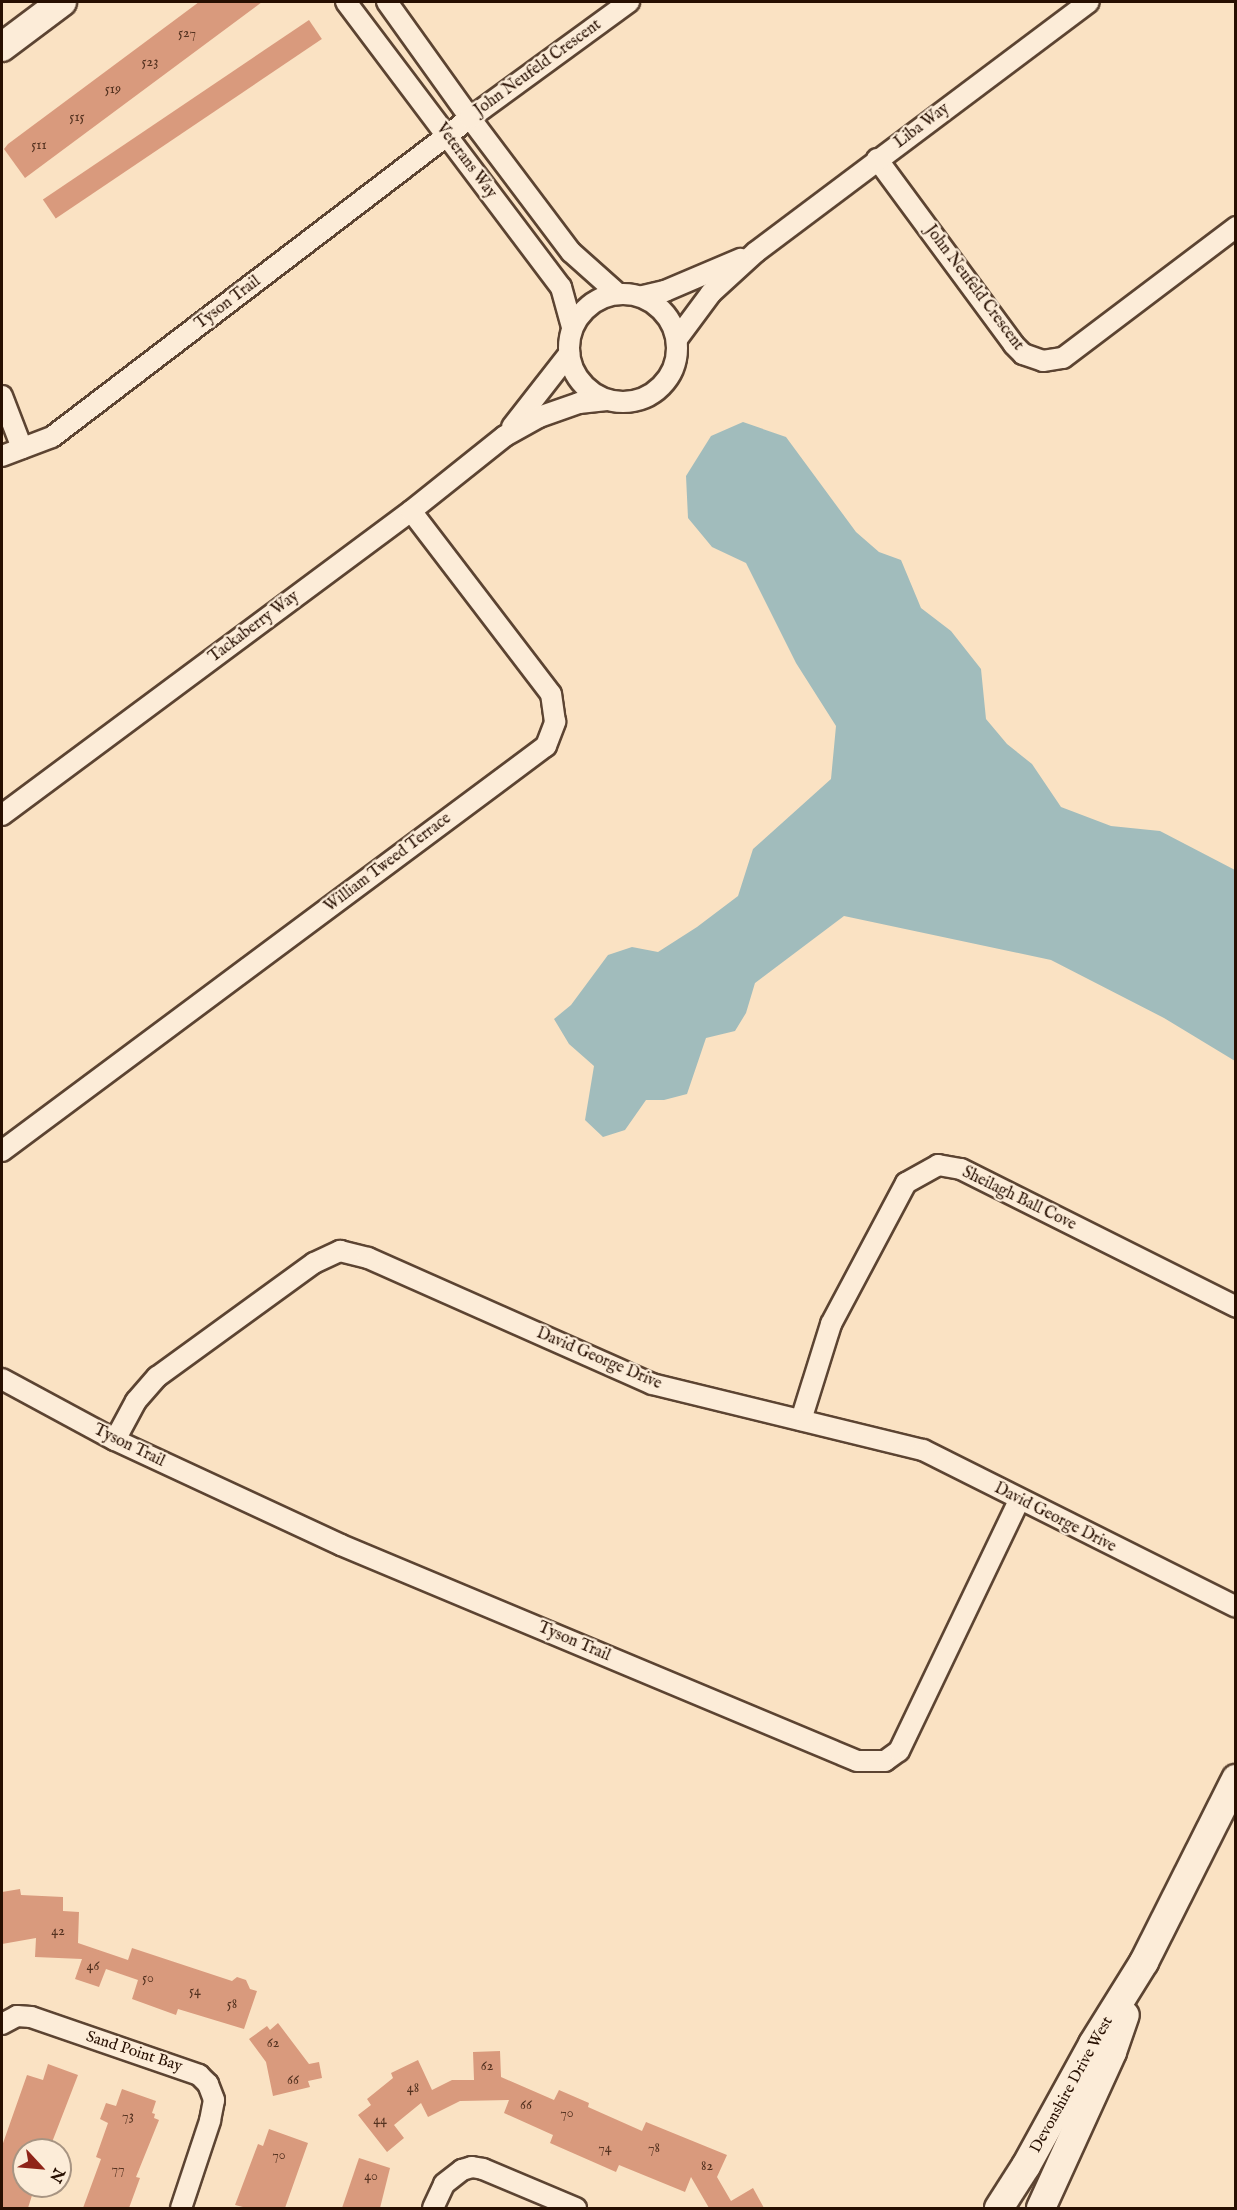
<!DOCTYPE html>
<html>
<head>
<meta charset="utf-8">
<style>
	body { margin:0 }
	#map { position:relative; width:1237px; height:2210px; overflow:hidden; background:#fae2c3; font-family:"IM FELL English",serif }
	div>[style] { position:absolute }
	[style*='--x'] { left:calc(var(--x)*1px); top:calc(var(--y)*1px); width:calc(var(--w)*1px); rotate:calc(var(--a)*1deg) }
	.water>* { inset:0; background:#a1bcbc }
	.building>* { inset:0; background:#d99a7d; transform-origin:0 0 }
	.roads { filter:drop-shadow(2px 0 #5c4432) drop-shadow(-2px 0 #5c4432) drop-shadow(0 2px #5c4432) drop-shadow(0 -2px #5c4432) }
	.street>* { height:20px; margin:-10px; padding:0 10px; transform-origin:10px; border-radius:10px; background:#fcecd8 }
	.street>.ring { margin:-10px; padding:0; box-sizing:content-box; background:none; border:20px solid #fcecd8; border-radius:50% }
	.secondary>* { height:28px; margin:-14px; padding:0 14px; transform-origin:14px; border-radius:14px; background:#fcecd8 }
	span { translate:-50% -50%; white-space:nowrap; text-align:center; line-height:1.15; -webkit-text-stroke:4.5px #fcecd8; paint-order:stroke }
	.number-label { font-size:14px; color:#543220 }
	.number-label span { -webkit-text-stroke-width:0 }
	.street-label { font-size:16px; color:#270f01 }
	.frame { position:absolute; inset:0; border:3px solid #270f01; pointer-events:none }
	.north { position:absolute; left:12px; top:2138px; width:60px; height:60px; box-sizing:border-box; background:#fcecd8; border:2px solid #a79482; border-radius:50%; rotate:116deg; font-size:16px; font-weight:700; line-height:24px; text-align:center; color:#270f01 }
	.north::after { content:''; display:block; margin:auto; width:21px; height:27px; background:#8f2418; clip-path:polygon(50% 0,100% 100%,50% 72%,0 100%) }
</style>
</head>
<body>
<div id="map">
	<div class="water">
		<div style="clip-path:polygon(743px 422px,786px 437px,856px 532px,879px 552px,901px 560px,921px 608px,951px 631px,981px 669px,986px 719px,1007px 744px,1032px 764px,1061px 807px,1111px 826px,1160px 831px,1235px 870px,1235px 1061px,1164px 1018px,1051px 960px,844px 916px,755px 983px,746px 1013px,735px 1031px,706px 1038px,687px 1094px,664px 1100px,646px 1100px,625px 1130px,603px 1137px,585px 1120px,594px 1066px,569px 1044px,554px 1019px,571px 1005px,608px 955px,632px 947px,658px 952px,697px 927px,738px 896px,753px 849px,831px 779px,836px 726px,796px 663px,746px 563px,712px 547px,688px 518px,686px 476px,711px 436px)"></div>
	</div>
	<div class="building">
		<div style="clip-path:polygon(199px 2px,262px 2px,25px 178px,4px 149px,8px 144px)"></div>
		<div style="left:309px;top:20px;width:23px;height:321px;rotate:56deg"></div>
		<div style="clip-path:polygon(20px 1889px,21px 1895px,63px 1897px,63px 1911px,79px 1912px,78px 1943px,128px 1960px,132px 1948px,232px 1981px,237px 1977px,246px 1980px,250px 1989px,257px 1991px,244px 2029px,178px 2009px,176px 2015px,132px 1999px,138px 1980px,106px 1969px,99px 1987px,75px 1979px,82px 1959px,35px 1957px,36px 1938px,2px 1944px,2px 1892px)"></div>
		<div style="clip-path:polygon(278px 2023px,309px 2064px,319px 2062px,322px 2078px,308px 2081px,310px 2087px,273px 2096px,266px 2062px,249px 2039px,267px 2026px,270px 2030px)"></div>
		<div style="clip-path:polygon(500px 2051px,501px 2077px,554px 2100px,559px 2090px,589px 2103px,588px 2107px,642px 2131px,646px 2122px,727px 2155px,717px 2177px,731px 2201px,753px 2188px,764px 2208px,709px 2208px,691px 2177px,685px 2192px,619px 2165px,616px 2172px,550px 2143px,553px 2135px,504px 2113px,509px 2100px,460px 2101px,428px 2117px,421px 2103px,394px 2125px,404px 2138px,387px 2152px,358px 2115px,371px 2105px,367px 2099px,393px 2078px,391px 2073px,418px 2060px,432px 2090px,452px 2080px,474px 2080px,473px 2052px)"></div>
		<div style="clip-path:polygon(48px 2064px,78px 2075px,49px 2150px,24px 2150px,24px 2186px,35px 2186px,28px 2208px,2px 2208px,2px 2146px,27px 2075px,43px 2080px)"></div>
		<div style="clip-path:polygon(122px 2089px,156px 2101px,152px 2113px,155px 2114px,154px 2118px,159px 2120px,136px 2177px,140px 2178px,129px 2208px,83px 2208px,101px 2159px,96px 2157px,108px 2123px,100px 2119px,106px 2103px,116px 2106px)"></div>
		<div style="clip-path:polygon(269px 2129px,308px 2143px,285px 2208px,247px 2208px,235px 2205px,258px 2144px,263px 2146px)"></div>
		<div style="clip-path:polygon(359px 2158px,390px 2168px,380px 2208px,342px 2208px)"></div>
	</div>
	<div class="roads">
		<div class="street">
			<div style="--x:346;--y:2;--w:357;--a:53"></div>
			<div style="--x:561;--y:287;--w:41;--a:74.6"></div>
			<div style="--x:387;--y:2;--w:143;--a:54.4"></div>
			<div style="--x:470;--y:118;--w:168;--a:53"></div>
			<div style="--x:571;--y:252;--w:62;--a:41.7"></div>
			<div style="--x:877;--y:159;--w:231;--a:53.6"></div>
			<div style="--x:1014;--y:345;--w:13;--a:45"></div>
			<div style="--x:1023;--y:354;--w:21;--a:19"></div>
			<div style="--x:1043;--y:361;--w:20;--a:-9"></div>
			<div style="--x:1063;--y:358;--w:217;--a:-37.1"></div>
			<div class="ring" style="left:569px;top:294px;width:88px;height:88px"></div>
			<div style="--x:643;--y:296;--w:23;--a:-13"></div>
			<div style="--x:665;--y:291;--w:82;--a:-23.1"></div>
			<div style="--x:677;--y:339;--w:57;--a:-53.5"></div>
			<div style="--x:711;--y:293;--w:61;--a:-42.3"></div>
			<div style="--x:756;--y:252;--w:416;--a:-36.9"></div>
			<div style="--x:2;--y:396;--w:56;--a:69"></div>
			<div style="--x:512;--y:427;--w:93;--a:-52"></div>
			<div style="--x:2;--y:456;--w:53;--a:-20.8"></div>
			<div style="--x:52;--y:437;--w:526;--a:-37.35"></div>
			<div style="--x:470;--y:118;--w:197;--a:-36.1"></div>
			<div style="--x:2;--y:815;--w:510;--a:-36.62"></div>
			<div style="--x:411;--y:511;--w:120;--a:-38.6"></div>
			<div style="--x:505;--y:436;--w:39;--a:-29"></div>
			<div style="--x:539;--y:417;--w:42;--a:-19.3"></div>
			<div style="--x:579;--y:403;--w:28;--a:-6"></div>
			<div style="--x:2;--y:1151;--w:678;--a:-36.67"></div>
			<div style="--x:546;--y:746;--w:26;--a:-69"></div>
			<div style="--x:555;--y:722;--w:28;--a:-98"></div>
			<div style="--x:551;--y:694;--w:230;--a:-127.4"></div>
			<div style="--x:2;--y:1379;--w:128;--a:28.4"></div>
			<div style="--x:115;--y:1440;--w:249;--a:24.9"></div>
			<div style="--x:341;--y:1545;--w:559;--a:22.71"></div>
			<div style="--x:857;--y:1761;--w:28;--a:0"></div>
			<div style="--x:885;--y:1761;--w:17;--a:-36"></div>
			<div style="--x:899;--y:1751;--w:278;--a:-64.4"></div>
			<div style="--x:801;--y:1420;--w:101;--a:-72.6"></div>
			<div style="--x:831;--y:1324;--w:160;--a:-62"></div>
			<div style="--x:906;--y:1183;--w:37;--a:-29"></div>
			<div style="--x:938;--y:1165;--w:23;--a:10"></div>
			<div style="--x:961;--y:1169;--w:308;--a:26.6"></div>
			<div style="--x:115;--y:1440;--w:44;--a:-61.7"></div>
			<div style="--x:136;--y:1401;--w:32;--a:-49"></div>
			<div style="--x:157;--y:1377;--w:194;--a:-36"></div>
			<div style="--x:314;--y:1263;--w:29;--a:-25"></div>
			<div style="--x:340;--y:1251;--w:29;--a:14"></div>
			<div style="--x:368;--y:1258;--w:311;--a:23.9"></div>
			<div style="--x:652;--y:1384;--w:279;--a:13.7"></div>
			<div style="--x:923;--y:1450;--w:350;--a:26.6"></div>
			<div style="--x:2;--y:2024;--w:17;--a:-28"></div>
			<div style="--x:17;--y:2016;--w:14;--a:4"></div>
			<div style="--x:31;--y:2017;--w:178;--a:19"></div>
			<div style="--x:199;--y:2075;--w:13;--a:45"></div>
			<div style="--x:208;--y:2084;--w:17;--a:69"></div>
			<div style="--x:214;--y:2100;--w:21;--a:101"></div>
			<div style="--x:210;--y:2121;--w:92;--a:108.4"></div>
			<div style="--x:433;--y:2208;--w:26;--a:-65"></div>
			<div style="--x:444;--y:2184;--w:23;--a:-38"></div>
			<div style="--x:462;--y:2170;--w:10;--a:-17"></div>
			<div style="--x:472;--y:2167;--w:11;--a:10"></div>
			<div style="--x:483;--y:2169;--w:101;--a:22.8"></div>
		</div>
		<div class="secondary">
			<div style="--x:2;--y:47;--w:75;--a:-36.9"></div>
			<div style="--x:999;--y:2208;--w:50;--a:-57.3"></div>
			<div style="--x:1026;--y:2166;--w:139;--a:-61.2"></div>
			<div style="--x:1093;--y:2044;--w:97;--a:-58.1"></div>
			<div style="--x:1144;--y:1962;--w:205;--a:-63.3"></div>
			<div style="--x:1041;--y:2208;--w:171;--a:-65.5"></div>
			<div style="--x:1112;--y:2052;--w:39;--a:-71"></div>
		</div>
	</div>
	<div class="number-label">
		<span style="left:187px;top:33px">527</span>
		<span style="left:150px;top:62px">523</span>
		<span style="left:113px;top:89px">519</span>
		<span style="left:77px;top:117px">515</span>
		<span style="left:39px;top:145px">511</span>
		<span style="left:58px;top:1931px">42</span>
		<span style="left:93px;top:1966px">46</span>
		<span style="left:148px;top:1978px">50</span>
		<span style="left:195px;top:1991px">54</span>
		<span style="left:232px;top:2004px">58</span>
		<span style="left:273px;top:2043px">62</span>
		<span style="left:487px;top:2066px">62</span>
		<span style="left:293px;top:2080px">66</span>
		<span style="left:413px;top:2088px">48</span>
		<span style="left:526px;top:2105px">66</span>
		<span style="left:567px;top:2113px">70</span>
		<span style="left:128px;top:2116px">73</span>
		<span style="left:380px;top:2120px">44</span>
		<span style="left:605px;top:2148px">74</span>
		<span style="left:654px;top:2148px">78</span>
		<span style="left:279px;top:2155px">70</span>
		<span style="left:707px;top:2166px">82</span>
		<span style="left:118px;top:2169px">77</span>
		<span style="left:371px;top:2176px">40</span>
	</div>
	<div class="street-label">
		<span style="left:538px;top:68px;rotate:-36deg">John Neufeld Crescent</span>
		<span style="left:922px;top:126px;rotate:-37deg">Liba Way</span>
		<span style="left:466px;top:161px;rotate:53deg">Veterans Way</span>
		<span style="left:974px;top:288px;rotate:53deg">John Neufeld Crescent</span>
		<span style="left:228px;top:303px;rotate:-37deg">Tyson Trail</span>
		<span style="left:254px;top:627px;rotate:-37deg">Tackaberry Way</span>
		<span style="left:388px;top:863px;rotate:-37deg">William Tweed Terrace</span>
		<span style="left:1019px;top:1199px;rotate:26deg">Sheilagh Ball Cove</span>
		<span style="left:599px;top:1359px;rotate:23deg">David George Drive</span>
		<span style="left:129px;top:1446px;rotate:26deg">Tyson Trail</span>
		<span style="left:1055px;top:1518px;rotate:27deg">David George Drive</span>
		<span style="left:574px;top:1642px;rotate:23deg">Tyson Trail</span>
		<span style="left:134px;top:2052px;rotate:18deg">Sand Point Bay</span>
		<span style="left:1072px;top:2085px;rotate:-61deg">Devonshire Drive West</span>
	</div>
	<div class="frame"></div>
	<div class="north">N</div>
</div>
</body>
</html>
